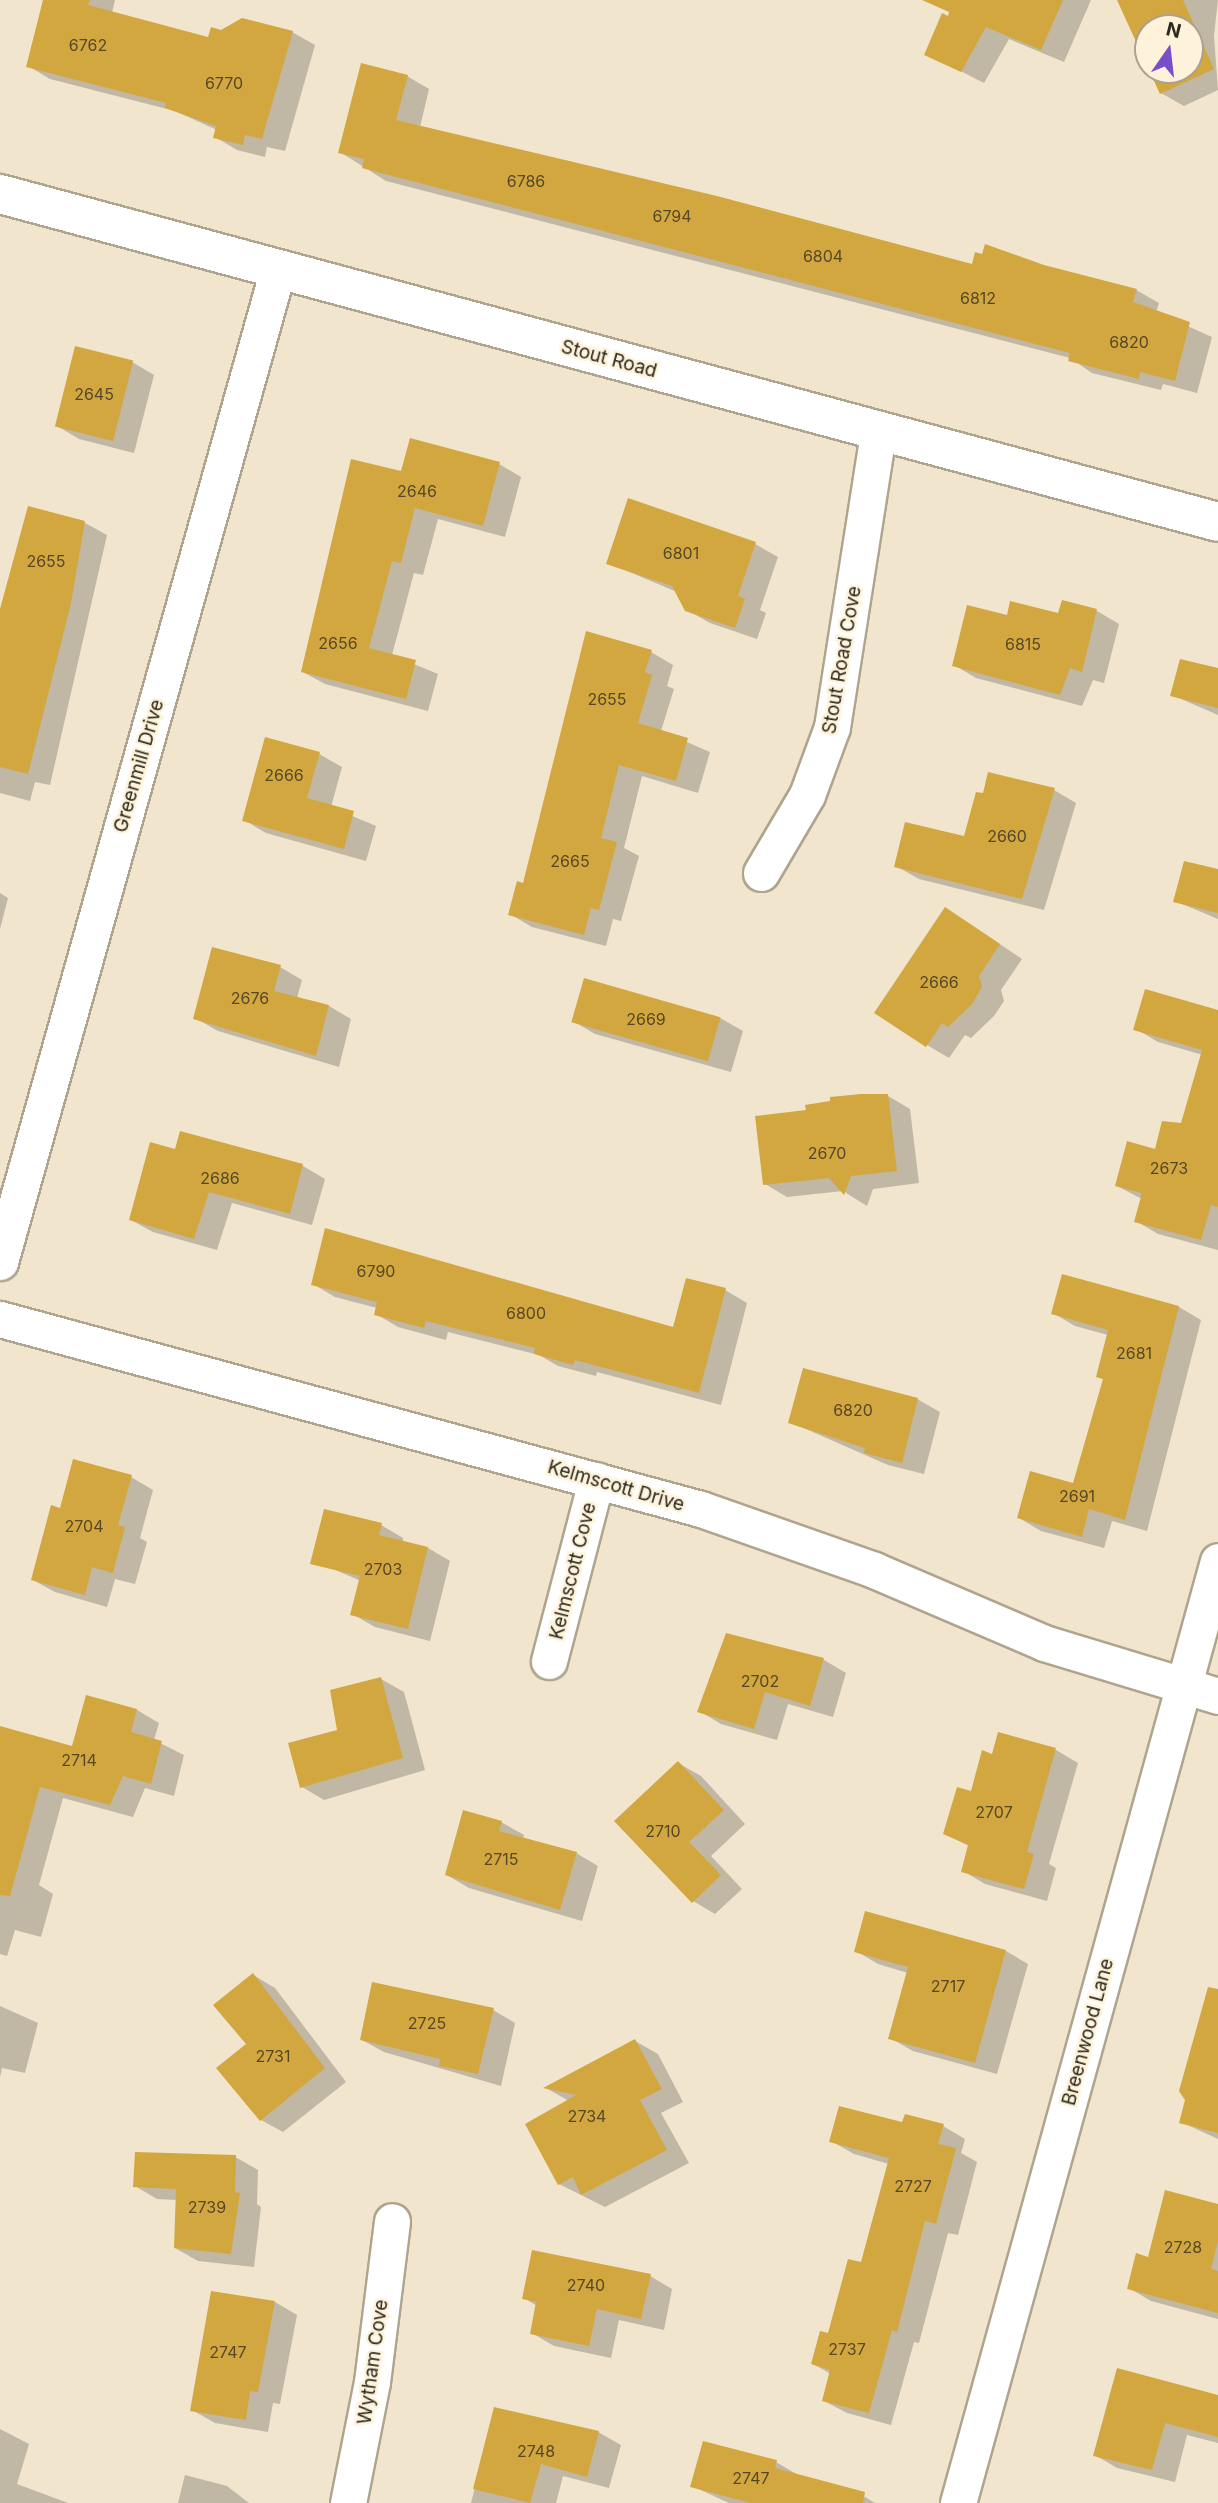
<!DOCTYPE html>
<html>
<head>
<meta charset="utf-8">
<style>
	body { margin:0 }
	#map { position:relative; width:1218px; height:2503px; overflow:hidden; background:#f1e5cd; font-family:Inter,sans-serif }
	div>[style] { position:absolute }
	[style*='--x'] { left:calc(var(--x)*1px); top:calc(var(--y)*1px); width:calc(var(--w)*1px); rotate:calc(var(--a)*1deg) }
	.shadow>* { inset:0; background:#0003 }
	.building>* { inset:0; background:#d3a73f; transform-origin:0 0 }
	.roads { filter:drop-shadow(2px 0 #afa48e) drop-shadow(-2px 0 #afa48e) drop-shadow(0 2px #afa48e) drop-shadow(0 -2px #afa48e) }
	.street>* { height:35px; margin:-17.5px; padding:0 17.5px; transform-origin:17.5px; border-radius:17.5px; background:#fff }
	.secondary>* { height:38px; margin:-19px; padding:0 19px; transform-origin:19px; border-radius:19px; background:#fff }
	span { translate:-50% -50%; white-space:nowrap; text-align:center; line-height:1.15; -webkit-text-stroke:5px #fef3da; paint-order:stroke }
	.number-label { font-size:16px; color:#564827 }
	.number-label span { -webkit-text-stroke-width:0 }
	.street-label { font-size:19px; color:#2c281f }
	.north { position:absolute; left:1134px; top:14px; width:70px; height:70px; box-sizing:border-box; background:#fef3da; border:2px solid #aaa28f; border-radius:50%; rotate:14deg; font-size:19px; font-weight:700; line-height:28px; text-align:center; color:#2c281f }
	.north::after { content:''; display:block; margin:auto; width:24px; height:32px; background:#784fc8; clip-path:polygon(50% 0,100% 100%,50% 72%,0 100%) }
</style>
</head>
<body>
<div id="map">
	<div class="shadow">
		<div style="clip-path:polygon(43px 0,115px 0,112px 13px,209px 40px,222px 31px,292px 32px,315px 45px,285px 151px,267px 147px,265px 157px,237px 150px,215px 137px,217px 130px,175px 111px,50px 79px,28px 66px)"></div>
		<div style="clip-path:polygon(959px 0,1091px 0,1064px 62px,1009px 39px,984px 83px,933px 57px)"></div>
		<div style="clip-path:polygon(1119px 0,1218px 0,1214px 36px,1218px 90px,1184px 106px,1161px 93px,1151px 70px,1190px 70px,1190px 28px,1148px 28px,1148px 64px)"></div>
		<div style="clip-path:polygon(407px 76px,429px 89px,420px 127px,973px 266px,1043px 267px,1136px 290px,1159px 303px,1156px 312px,1212px 337px,1197px 393px,1163px 384px,1161px 390px,1092px 373px,1070px 358px,386px 181px,340px 152px)"></div>
		<div style="clip-path:polygon(132px 362px,154px 375px,134px 453px,79px 439px,57px 426px)"></div>
		<div style="clip-path:polygon(499px 464px,521px 477px,505px 537px,438px 519px,423px 575px,414px 573px,392px 655px,438px 674px,428px 711px,325px 684px,303px 672px,402px 473px)"></div>
		<div style="clip-path:polygon(85px 523px,107px 535px,50px 785px,35px 782px,30px 801px,0 793px,0 615px)"></div>
		<div style="clip-path:polygon(755px 544px,778px 557px,760px 610px,766px 613px,757px 639px,710px 623px,687px 610px,677px 592px,608px 563px)"></div>
		<div style="clip-path:polygon(1063px 603px,1097px 611px,1119px 624px,1104px 683px,1093px 680px,1082px 706px,976px 678px,954px 665px,1008px 617px,1060px 615px)"></div>
		<div style="clip-path:polygon(651px 652px,673px 665px,667px 686px,674px 689px,661px 731px,710px 752px,698px 793px,642px 776px,624px 848px,639px 856px,621px 921px,613px 919px,606px 946px,532px 927px,510px 914px)"></div>
		<div style="clip-path:polygon(1218px 670px,1218px 715px,1172px 695px)"></div>
		<div style="clip-path:polygon(319px 754px,342px 767px,331px 807px,376px 826px,366px 861px,266px 833px,244px 820px)"></div>
		<div style="clip-path:polygon(1054px 790px,1076px 803px,1044px 910px,919px 879px,896px 866px,966px 838px)"></div>
		<div style="clip-path:polygon(1218px 871px,1218px 919px,1175px 901px)"></div>
		<div style="clip-path:polygon(0 893px,8px 898px,0 929px)"></div>
		<div style="clip-path:polygon(967px 922px,1022px 959px,1001px 990px,1004px 1001px,994px 1016px,971px 1038px,965px 1035px,949px 1058px,927px 1045px)"></div>
		<div style="clip-path:polygon(280px 967px,302px 980px,297px 998px,329px 1006px,351px 1019px,339px 1067px,218px 1031px,195px 1018px)"></div>
		<div style="clip-path:polygon(1218px 1014px,1218px 1250px,1158px 1234px,1136px 1221px,1142px 1199px,1117px 1186px,1182px 1125px,1203px 1055px,1158px 1042px,1136px 1029px)"></div>
		<div style="clip-path:polygon(720px 1018px,743px 1031px,731px 1072px,595px 1034px,573px 1021px)"></div>
		<div style="clip-path:polygon(888px 1096px,910px 1109px,919px 1183px,873px 1189px,867px 1206px,843px 1191px,787px 1197px,765px 1184px)"></div>
		<div style="clip-path:polygon(181px 1133px,303px 1166px,325px 1179px,312px 1225px,232px 1203px,217px 1250px,153px 1232px,131px 1220px,176px 1151px)"></div>
		<div style="clip-path:polygon(1063px 1276px,1179px 1307px,1201px 1320px,1147px 1531px,1112px 1521px,1104px 1548px,1041px 1531px,1019px 1518px,1074px 1485px,1104px 1380px,1098px 1376px,1108px 1335px,1075px 1326px,1053px 1313px)"></div>
		<div style="clip-path:polygon(313px 1284px,675px 1330px,725px 1290px,747px 1303px,721px 1405px,597px 1372px,596px 1376px,558px 1366px,539px 1355px,448px 1332px,446px 1340px,398px 1327px,376px 1314px,377px 1308px,335px 1297px)"></div>
		<div style="clip-path:polygon(917px 1399px,940px 1412px,924px 1474px,888px 1465px,790px 1422px)"></div>
		<div style="clip-path:polygon(131px 1477px,153px 1490px,140px 1538px,147px 1542px,135px 1584px,115px 1579px,107px 1607px,55px 1592px,33px 1580px,61px 1510px)"></div>
		<div style="clip-path:polygon(381px 1525px,403px 1538px,403px 1542px,428px 1548px,450px 1561px,430px 1641px,375px 1627px,352px 1614px,361px 1581px,312px 1560px)"></div>
		<div style="clip-path:polygon(727px 1635px,824px 1660px,846px 1673px,833px 1717px,788px 1704px,777px 1740px,721px 1724px,699px 1711px)"></div>
		<div style="clip-path:polygon(381px 1679px,404px 1692px,425px 1770px,324px 1800px,302px 1787px)"></div>
		<div style="clip-path:polygon(137px 1710px,159px 1723px,154px 1740px,184px 1755px,174px 1796px,145px 1788px,133px 1817px,63px 1798px,39px 1885px,53px 1894px,41px 1937px,15px 1930px,7px 1956px,0 1954px,0 1728px,74px 1748px)"></div>
		<div style="clip-path:polygon(999px 1734px,1056px 1750px,1078px 1763px,1049px 1864px,1056px 1868px,1047px 1901px,985px 1884px,963px 1871px,969px 1846px,945px 1833px,993px 1756px)"></div>
		<div style="clip-path:polygon(678px 1763px,701px 1776px,745px 1824px,711px 1856px,742px 1889px,715px 1914px,693px 1901px)"></div>
		<div style="clip-path:polygon(501px 1822px,524px 1835px,523px 1839px,576px 1853px,598px 1866px,582px 1921px,469px 1888px,447px 1875px)"></div>
		<div style="clip-path:polygon(856px 1951px,1006px 1951px,1028px 1964px,997px 2074px,913px 2051px,890px 2038px,908px 1973px,878px 1964px)"></div>
		<div style="clip-path:polygon(253px 1975px,275px 1988px,346px 2082px,283px 2132px,261px 2120px,248px 2044px)"></div>
		<div style="clip-path:polygon(0 2006px,38px 2023px,25px 2073px,2px 2068px,0 2077px)"></div>
		<div style="clip-path:polygon(493px 2010px,515px 2023px,501px 2086px,384px 2052px,362px 2040px)"></div>
		<div style="clip-path:polygon(1218px 2019px,1218px 2139px,1181px 2122px)"></div>
		<div style="clip-path:polygon(635px 2041px,658px 2054px,683px 2102px,661px 2113px,689px 2163px,605px 2207px,559px 2184px,569px 2101px,546px 2088px)"></div>
		<div style="clip-path:polygon(904px 2124px,943px 2126px,965px 2139px,961px 2153px,977px 2162px,958px 2235px,948px 2233px,919px 2343px,914px 2342px,891px 2425px,847px 2413px,824px 2401px,831px 2374px,813px 2364px,862px 2265px,889px 2164px,854px 2154px,831px 2141px)"></div>
		<div style="clip-path:polygon(235px 2157px,258px 2170px,257px 2204px,261px 2207px,254px 2267px,198px 2261px,175px 2248px,177px 2200px,157px 2199px,135px 2186px)"></div>
		<div style="clip-path:polygon(1218px 2205px,1218px 2319px,1151px 2301px,1129px 2288px)"></div>
		<div style="clip-path:polygon(650px 2276px,672px 2289px,664px 2330px,619px 2320px,611px 2358px,554px 2346px,532px 2333px,537px 2306px,524px 2298px)"></div>
		<div style="clip-path:polygon(275px 2302px,297px 2315px,280px 2404px,273px 2403px,268px 2432px,215px 2423px,192px 2410px)"></div>
		<div style="clip-path:polygon(1218px 2396px,1218px 2443px,1187px 2435px,1175px 2482px,1117px 2468px,1095px 2455px)"></div>
		<div style="clip-path:polygon(495px 2409px,598px 2432px,621px 2445px,609px 2488px,563px 2476px,556px 2503px,471px 2503px)"></div>
		<div style="clip-path:polygon(0 2429px,29px 2444px,17px 2484px,68px 2503px,0 2503px)"></div>
		<div style="clip-path:polygon(776px 2462px,798px 2475px,855px 2491px,875px 2503px,729px 2503px,692px 2486px)"></div>
		<div style="clip-path:polygon(185px 2475px,227px 2486px,249px 2503px,178px 2503px)"></div>
	</div>
	<div class="building">
		<div style="clip-path:polygon(43px 0,90px 0,88px 5px,208px 37px,211px 27px,221px 30px,242px 18px,293px 31px,262px 139px,245px 135px,243px 145px,213px 138px,216px 126px,165px 108px,166px 103px,26px 67px)"></div>
		<div style="clip-path:polygon(922px 0,1063px 0,1041px 50px,986px 27px,961px 72px,924px 55px,942px 13px,948px 16px,949px 12px)"></div>
		<div style="clip-path:polygon(1117px 0,1183px 0,1214px 69px,1160px 94px,1149px 70px,1190px 70px,1190px 28px,1148px 28px,1148px 68px)"></div>
		<div style="clip-path:polygon(361px 63px,408px 75px,396px 120px,717px 196px,972px 264px,975px 252px,982px 254px,985px 244px,1044px 265px,1137px 289px,1133px 302px,1190px 322px,1175px 381px,1140px 372px,1139px 379px,1068px 361px,1070px 353px,362px 168px,364px 159px,338px 153px)"></div>
		<div style="left:75px;top:346px;width:60px;height:83px;rotate:14deg"></div>
		<div style="clip-path:polygon(410px 438px,500px 462px,483px 526px,415px 508px,401px 563px,392px 561px,369px 648px,416px 660px,406px 699px,301px 672px,351px 459px,401px 471px)"></div>
		<div style="clip-path:polygon(628px 498px,756px 542px,738px 596px,745px 599px,735px 628px,685px 611px,672px 586px,606px 564px)"></div>
		<div style="clip-path:polygon(28px 506px,85px 521px,71px 603px,28px 774px,0 767px,0 609px)"></div>
		<div style="clip-path:polygon(1062px 600px,1097px 609px,1082px 672px,1070px 668px,1060px 695px,952px 666px,967px 605px,1007px 615px,1010px 601px,1058px 613px)"></div>
		<div style="clip-path:polygon(586px 631px,652px 650px,645px 672px,652px 675px,638px 723px,688px 738px,676px 781px,619px 765px,601px 838px,617px 842px,599px 910px,591px 908px,584px 935px,508px 915px,517px 881px,523px 883px)"></div>
		<div style="clip-path:polygon(1180px 659px,1218px 668px,1218px 708px,1170px 696px)"></div>
		<div style="clip-path:polygon(265px 737px,320px 752px,307px 798px,354px 811px,344px 849px,242px 821px)"></div>
		<div style="clip-path:polygon(988px 772px,1055px 788px,1022px 899px,894px 867px,905px 822px,964px 836px,976px 792px,983px 793px)"></div>
		<div style="clip-path:polygon(1184px 861px,1218px 869px,1218px 913px,1173px 902px)"></div>
		<div style="clip-path:polygon(945px 907px,1000px 944px,979px 976px,982px 987px,972px 1004px,948px 1027px,942px 1023px,926px 1047px,874px 1013px)"></div>
		<div style="clip-path:polygon(212px 947px,281px 965px,274px 991px,329px 1005px,316px 1056px,193px 1019px)"></div>
		<div style="left:584px;top:978px;width:142px;height:46px;rotate:16deg"></div>
		<div style="clip-path:polygon(1145px 989px,1218px 1010px,1218px 1207px,1211px 1205px,1201px 1240px,1134px 1222px,1142px 1193px,1115px 1186px,1127px 1141px,1155px 1149px,1162px 1121px,1181px 1123px,1202px 1050px,1133px 1030px)"></div>
		<div style="clip-path:polygon(861px 1094px,888px 1094px,897px 1171px,851px 1176px,844px 1195px,829px 1178px,763px 1185px,755px 1116px,806px 1110px,805px 1105px,830px 1101px,830px 1097px)"></div>
		<div style="clip-path:polygon(180px 1131px,303px 1164px,290px 1214px,209px 1192px,194px 1239px,129px 1220px,150px 1142px,175px 1149px)"></div>
		<div style="clip-path:polygon(325px 1228px,673px 1327px,686px 1278px,726px 1288px,699px 1393px,575px 1360px,573px 1365px,534px 1354px,535px 1348px,426px 1321px,424px 1328px,374px 1315px,377px 1302px,311px 1285px)"></div>
		<div style="clip-path:polygon(1062px 1274px,1179px 1306px,1125px 1520px,1089px 1509px,1082px 1537px,1017px 1518px,1030px 1471px,1073px 1483px,1103px 1379px,1096px 1377px,1108px 1330px,1051px 1314px)"></div>
		<div style="clip-path:polygon(803px 1368px,918px 1398px,902px 1463px,864px 1453px,865px 1448px,788px 1423px)"></div>
		<div style="clip-path:polygon(73px 1459px,132px 1475px,118px 1525px,125px 1527px,113px 1573px,92px 1567px,85px 1595px,31px 1580px,51px 1505px,60px 1508px)"></div>
		<div style="clip-path:polygon(324px 1509px,382px 1523px,379px 1535px,428px 1547px,408px 1629px,350px 1615px,360px 1576px,310px 1564px)"></div>
		<div style="clip-path:polygon(726px 1633px,824px 1658px,810px 1706px,765px 1692px,754px 1729px,697px 1712px)"></div>
		<div style="clip-path:polygon(381px 1677px,403px 1758px,300px 1788px,288px 1743px,337px 1730px,330px 1690px)"></div>
		<div style="clip-path:polygon(86px 1695px,137px 1709px,131px 1732px,162px 1741px,151px 1784px,123px 1776px,110px 1805px,40px 1787px,10px 1896px,0 1895px,0 1726px,72px 1746px)"></div>
		<div style="clip-path:polygon(998px 1732px,1056px 1748px,1027px 1852px,1034px 1854px,1024px 1889px,961px 1872px,968px 1845px,943px 1834px,957px 1787px,971px 1791px,982px 1750px,992px 1754px)"></div>
		<div style="clip-path:polygon(678px 1761px,724px 1810px,689px 1842px,721px 1875px,692px 1903px,614px 1821px)"></div>
		<div style="clip-path:polygon(463px 1810px,502px 1821px,499px 1831px,577px 1852px,560px 1910px,445px 1875px)"></div>
		<div style="clip-path:polygon(865px 1911px,1006px 1950px,975px 2063px,888px 2039px,908px 1967px,854px 1952px)"></div>
		<div style="clip-path:polygon(253px 1973px,325px 2068px,260px 2121px,216px 2068px,246px 2044px,213px 2005px)"></div>
		<div style="clip-path:polygon(372px 1982px,494px 2008px,478px 2074px,439px 2066px,440px 2059px,360px 2040px)"></div>
		<div style="clip-path:polygon(1208px 1987px,1218px 1989px,1218px 2133px,1179px 2123px,1185px 2100px,1179px 2091px)"></div>
		<div style="clip-path:polygon(635px 2039px,662px 2089px,640px 2100px,667px 2150px,581px 2195px,573px 2177px,558px 2185px,525px 2124px,576px 2095px,543px 2088px)"></div>
		<div style="clip-path:polygon(839px 2106px,902px 2122px,905px 2114px,944px 2124px,938px 2144px,956px 2148px,936px 2224px,925px 2221px,897px 2332px,892px 2330px,869px 2413px,822px 2401px,830px 2370px,811px 2364px,820px 2331px,828px 2333px,848px 2259px,861px 2262px,889px 2158px,829px 2142px)"></div>
		<div style="clip-path:polygon(135px 2152px,236px 2155px,235px 2192px,240px 2193px,231px 2254px,174px 2248px,176px 2189px,133px 2187px)"></div>
		<div style="clip-path:polygon(1165px 2190px,1218px 2204px,1218px 2241px,1211px 2269px,1218px 2271px,1218px 2313px,1127px 2289px,1136px 2253px,1148px 2257px)"></div>
		<div style="clip-path:polygon(532px 2250px,651px 2274px,641px 2319px,597px 2309px,589px 2346px,530px 2334px,536px 2302px,522px 2299px)"></div>
		<div style="clip-path:polygon(211px 2291px,275px 2301px,258px 2392px,250px 2391px,246px 2420px,190px 2411px)"></div>
		<div style="clip-path:polygon(1117px 2368px,1218px 2395px,1218px 2437px,1165px 2423px,1152px 2470px,1093px 2456px)"></div>
		<div style="clip-path:polygon(494px 2407px,599px 2431px,587px 2477px,541px 2464px,530px 2503px,473px 2489px)"></div>
		<div style="clip-path:polygon(703px 2441px,777px 2460px,775px 2468px,865px 2492px,863px 2503px,751px 2503px,690px 2487px)"></div>
	</div>
	<div class="roads">
		<div class="street">
			<div style="--x:761;--y:873;--w:91;--a:-59.5"></div>
			<div style="--x:807;--y:795;--w:72;--a:-69.8"></div>
			<div style="--x:832;--y:727;--w:299;--a:-81.1"></div>
			<div style="--x:0;--y:1262;--w:1031;--a:-74.36"></div>
			<div style="--x:0;--y:1319;--w:726;--a:15.17"></div>
			<div style="--x:701;--y:1509;--w:183;--a:19.4"></div>
			<div style="--x:874;--y:1570;--w:185;--a:23.2"></div>
			<div style="--x:1044;--y:1643;--w:182;--a:16.9"></div>
			<div style="--x:549;--y:1661;--w:187;--a:-75.4"></div>
			<div style="--x:348;--y:2503;--w:123;--a:-78.8"></div>
			<div style="--x:372;--y:2382;--w:162;--a:-82.9"></div>
			<div style="--x:958;--y:2503;--w:977;--a:-74.57"></div>
		</div>
		<div class="secondary">
			<div style="--x:0;--y:194;--w:1261;--a:15.07"></div>
		</div>
	</div>
	<div class="number-label">
		<span style="left:88px;top:45px">6762</span>
		<span style="left:224px;top:83px">6770</span>
		<span style="left:526px;top:181px">6786</span>
		<span style="left:672px;top:216px">6794</span>
		<span style="left:823px;top:256px">6804</span>
		<span style="left:978px;top:298px">6812</span>
		<span style="left:1129px;top:342px">6820</span>
		<span style="left:94px;top:394px">2645</span>
		<span style="left:417px;top:491px">2646</span>
		<span style="left:681px;top:553px">6801</span>
		<span style="left:46px;top:561px">2655</span>
		<span style="left:338px;top:643px">2656</span>
		<span style="left:1023px;top:644px">6815</span>
		<span style="left:607px;top:699px">2655</span>
		<span style="left:284px;top:775px">2666</span>
		<span style="left:1007px;top:836px">2660</span>
		<span style="left:570px;top:861px">2665</span>
		<span style="left:939px;top:982px">2666</span>
		<span style="left:250px;top:998px">2676</span>
		<span style="left:646px;top:1019px">2669</span>
		<span style="left:827px;top:1153px">2670</span>
		<span style="left:1169px;top:1168px">2673</span>
		<span style="left:220px;top:1178px">2686</span>
		<span style="left:376px;top:1271px">6790</span>
		<span style="left:526px;top:1313px">6800</span>
		<span style="left:1134px;top:1353px">2681</span>
		<span style="left:853px;top:1410px">6820</span>
		<span style="left:1077px;top:1496px">2691</span>
		<span style="left:84px;top:1526px">2704</span>
		<span style="left:383px;top:1569px">2703</span>
		<span style="left:760px;top:1681px">2702</span>
		<span style="left:79px;top:1760px">2714</span>
		<span style="left:994px;top:1812px">2707</span>
		<span style="left:663px;top:1831px">2710</span>
		<span style="left:501px;top:1859px">2715</span>
		<span style="left:948px;top:1986px">2717</span>
		<span style="left:427px;top:2023px">2725</span>
		<span style="left:273px;top:2056px">2731</span>
		<span style="left:587px;top:2116px">2734</span>
		<span style="left:913px;top:2186px">2727</span>
		<span style="left:207px;top:2207px">2739</span>
		<span style="left:1183px;top:2247px">2728</span>
		<span style="left:586px;top:2285px">2740</span>
		<span style="left:847px;top:2349px">2737</span>
		<span style="left:228px;top:2352px">2747</span>
		<span style="left:536px;top:2451px">2748</span>
		<span style="left:751px;top:2478px">2747</span>
	</div>
	<div class="street-label">
		<span style="left:609px;top:359px;rotate:15deg">Stout Road</span>
		<span style="left:842px;top:660px;rotate:-80deg">Stout Road Cove</span>
		<span style="left:139px;top:766px;rotate:-74deg">Greenmill Drive</span>
		<span style="left:616px;top:1486px;rotate:16deg">Kelmscott Drive</span>
		<span style="left:573px;top:1571px;rotate:-76deg">Kelmscott Cove</span>
		<span style="left:1088px;top:2032px;rotate:-75deg">Breenwood Lane</span>
		<span style="left:373px;top:2362px;rotate:-82deg">Wytham Cove</span>
	</div>
	<div class="north">N</div>
</div>
</body>
</html>
